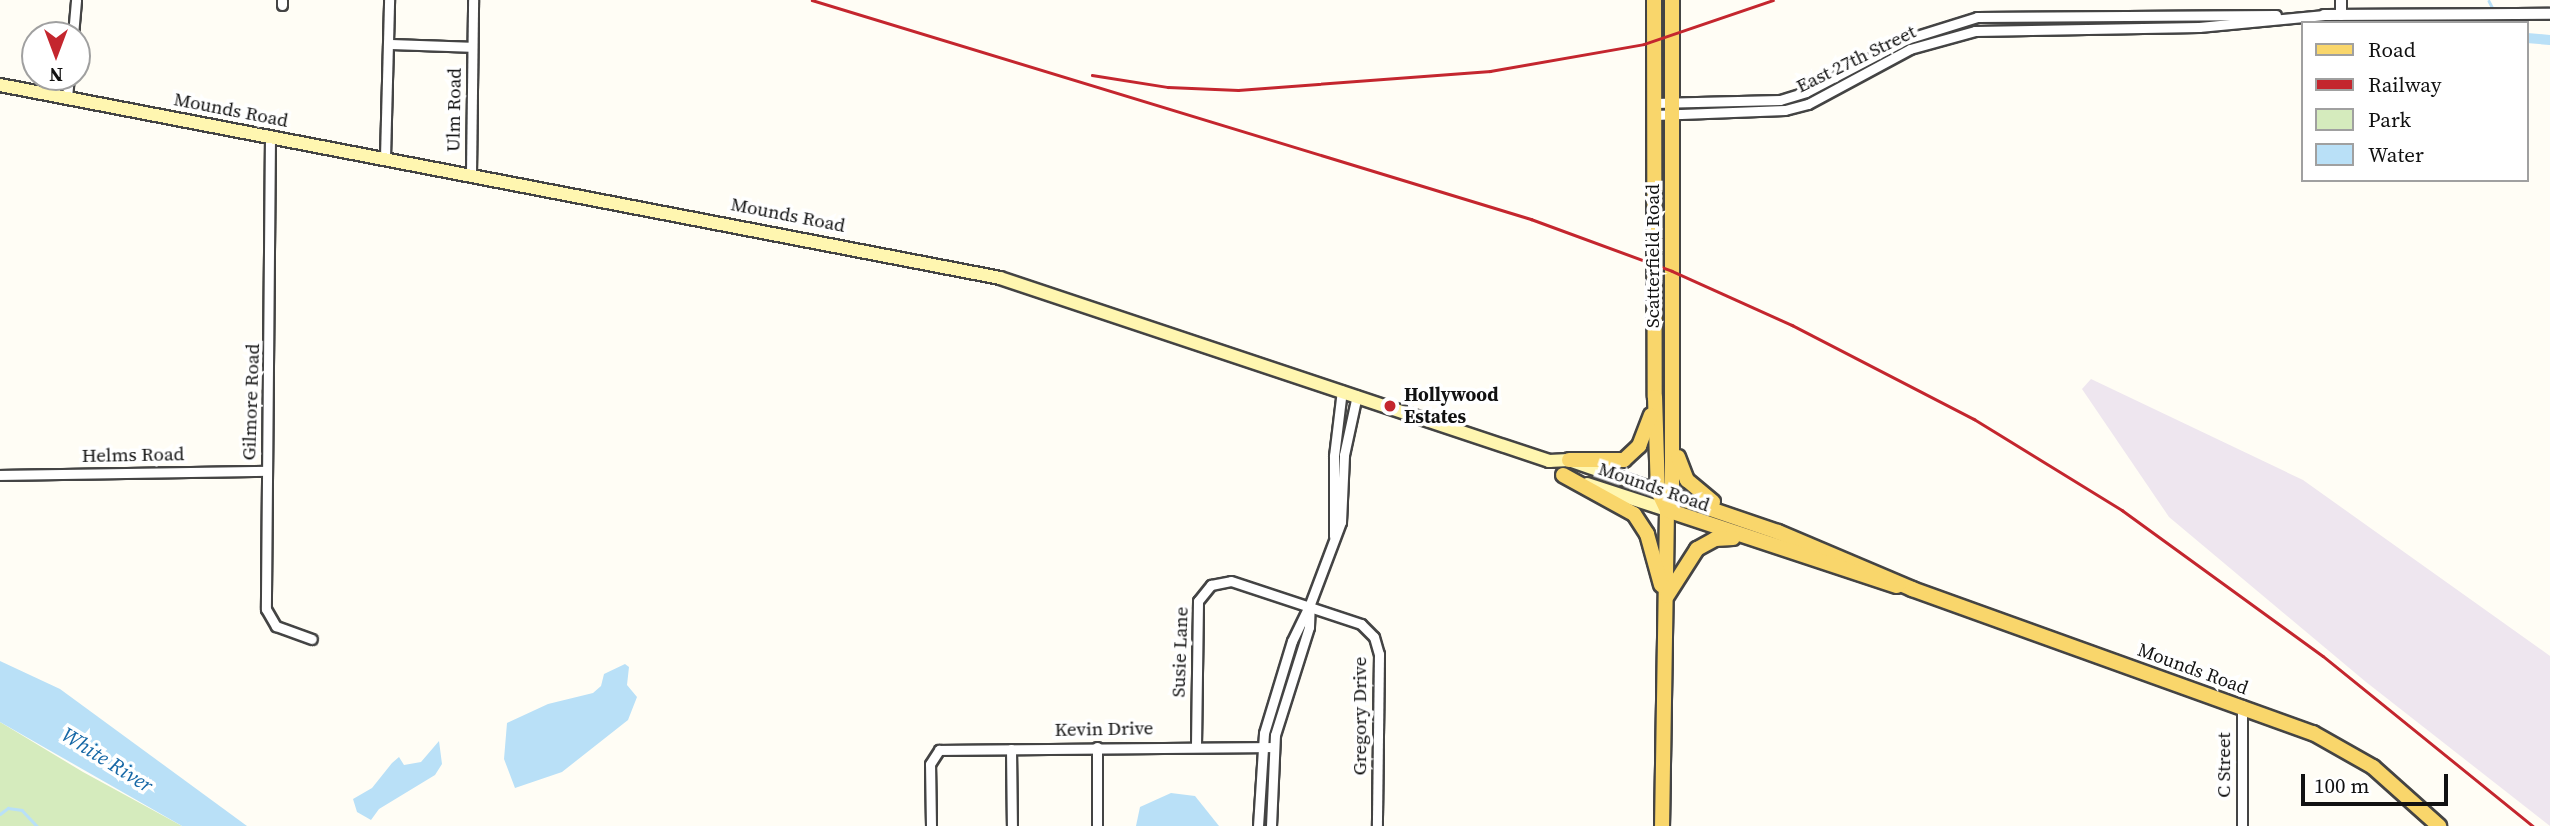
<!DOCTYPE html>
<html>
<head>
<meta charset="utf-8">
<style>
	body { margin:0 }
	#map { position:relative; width:2550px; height:826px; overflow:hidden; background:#fffdf5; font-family:"Source Serif 4",serif }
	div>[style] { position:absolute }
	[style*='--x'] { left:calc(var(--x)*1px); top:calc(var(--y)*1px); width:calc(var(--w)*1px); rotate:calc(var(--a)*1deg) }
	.industrial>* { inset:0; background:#eee6ef }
	.green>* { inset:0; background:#d5ebbd }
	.water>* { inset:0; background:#b9e0f7 }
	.stream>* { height:2.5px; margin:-1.25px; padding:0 1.25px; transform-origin:1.25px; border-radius:1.25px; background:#b9e0f7 }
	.canal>* { height:10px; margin:-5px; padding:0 5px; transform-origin:5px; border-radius:5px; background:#b9e0f7 }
	.roads { filter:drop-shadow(2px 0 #444) drop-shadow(-2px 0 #444) drop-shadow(0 2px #444) drop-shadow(0 -2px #444) }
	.minor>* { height:9px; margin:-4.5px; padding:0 4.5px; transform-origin:4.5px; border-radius:4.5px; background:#fff }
	.tertiary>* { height:10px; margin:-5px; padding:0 5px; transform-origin:5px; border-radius:5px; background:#fff }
	.secondary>* { height:12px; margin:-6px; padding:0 6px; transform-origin:6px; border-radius:6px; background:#fff6b0 }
	.primary>* { height:14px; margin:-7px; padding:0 7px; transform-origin:7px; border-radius:7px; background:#f9d66b }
	.rail>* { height:2.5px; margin:-1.25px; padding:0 1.25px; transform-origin:1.25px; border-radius:1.25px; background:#c4262e }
	.dots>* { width:19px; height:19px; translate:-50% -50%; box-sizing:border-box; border:4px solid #fff; border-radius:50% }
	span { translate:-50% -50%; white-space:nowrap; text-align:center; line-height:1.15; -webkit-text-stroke:7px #fff; paint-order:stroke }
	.street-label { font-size:19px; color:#111 }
	.poi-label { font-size:19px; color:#111; font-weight:700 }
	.left { translate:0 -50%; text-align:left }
	.water-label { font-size:21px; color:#1768a6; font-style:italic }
	.legend { position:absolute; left:2301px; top:21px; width:228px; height:161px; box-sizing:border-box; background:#fff; border:2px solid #a0a0a0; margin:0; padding:9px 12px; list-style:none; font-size:21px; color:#111 }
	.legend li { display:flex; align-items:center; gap:14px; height:35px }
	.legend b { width:35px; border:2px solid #a0a0a0 }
	.north { position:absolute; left:21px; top:21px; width:70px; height:70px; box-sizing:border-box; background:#fff; border:2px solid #a0a0a0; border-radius:50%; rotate:180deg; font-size:19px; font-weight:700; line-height:28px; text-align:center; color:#111 }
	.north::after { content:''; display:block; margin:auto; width:24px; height:32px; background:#c4262e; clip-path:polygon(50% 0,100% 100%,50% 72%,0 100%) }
	.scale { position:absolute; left:2301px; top:774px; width:147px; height:32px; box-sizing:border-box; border:4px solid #111; border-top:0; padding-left:9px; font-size:21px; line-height:24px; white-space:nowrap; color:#111; -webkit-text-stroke:5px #fff; paint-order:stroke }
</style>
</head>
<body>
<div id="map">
	<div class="industrial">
		<div style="clip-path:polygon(2091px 379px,2303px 480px,2550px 656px,2550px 826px,2366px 682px,2169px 517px,2082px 389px)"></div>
	</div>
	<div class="green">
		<div style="clip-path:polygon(0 722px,83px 772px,182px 826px,0 826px)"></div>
	</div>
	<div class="water">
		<div style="clip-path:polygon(0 661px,60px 689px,247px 826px,182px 826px,0 722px)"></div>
		<div style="clip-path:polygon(625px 664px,629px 667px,627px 685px,637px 697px,628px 720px,562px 772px,515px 788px,504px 759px,507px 723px,548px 704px,593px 693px,601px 686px,604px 674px)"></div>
		<div style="clip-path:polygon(439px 741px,442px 764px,435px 775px,379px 809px,371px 820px,357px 812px,353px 799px,372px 788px,392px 763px,399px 757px,404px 765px,421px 762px)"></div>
		<div style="clip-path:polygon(1171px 793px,1195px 796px,1219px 826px,1136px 826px,1140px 807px)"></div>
	</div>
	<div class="stream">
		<div style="--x:2489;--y:1;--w:7;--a:63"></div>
		<div style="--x:0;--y:814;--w:10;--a:-37"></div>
		<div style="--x:8;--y:808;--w:14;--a:8"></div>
		<div style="--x:22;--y:810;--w:22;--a:47"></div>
	</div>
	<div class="canal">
		<div style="--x:2527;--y:38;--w:23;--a:5"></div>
	</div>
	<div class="roads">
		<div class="minor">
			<div style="--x:282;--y:5;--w:5;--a:-90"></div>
			<div style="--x:73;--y:35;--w:35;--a:-85"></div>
			<div style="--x:388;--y:44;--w:84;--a:2"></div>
			<div style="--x:67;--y:98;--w:21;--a:-85"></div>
			<div style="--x:1655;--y:103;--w:125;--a:-1.4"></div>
			<div style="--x:1780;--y:100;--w:27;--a:-17"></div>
			<div style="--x:1806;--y:92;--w:114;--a:-27.7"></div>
			<div style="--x:1907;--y:39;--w:73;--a:-17.4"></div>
			<div style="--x:1977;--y:17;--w:299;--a:-0.4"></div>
			<div style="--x:1655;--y:115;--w:130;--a:-2.2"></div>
			<div style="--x:1785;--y:110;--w:24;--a:-15"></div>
			<div style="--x:1808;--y:104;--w:116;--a:-28.3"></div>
			<div style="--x:1910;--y:49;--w:67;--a:-15.5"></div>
			<div style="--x:1975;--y:31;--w:224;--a:-1"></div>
			<div style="--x:2199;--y:27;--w:126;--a:-5.5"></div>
			<div style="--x:270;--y:137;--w:472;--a:90.5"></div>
			<div style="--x:266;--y:609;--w:20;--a:60"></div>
			<div style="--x:276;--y:626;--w:38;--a:20"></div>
			<div style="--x:385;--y:157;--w:157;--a:-88.5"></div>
			<div style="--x:471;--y:173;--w:173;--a:-89.3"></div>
			<div style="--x:0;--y:475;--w:266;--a:-0.9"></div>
			<div style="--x:1334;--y:536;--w:80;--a:-90"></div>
			<div style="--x:1334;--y:456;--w:66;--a:-83.1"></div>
			<div style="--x:1196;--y:745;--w:144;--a:-89.2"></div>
			<div style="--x:1198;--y:601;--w:21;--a:-51"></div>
			<div style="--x:1211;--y:585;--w:20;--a:-11"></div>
			<div style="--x:1231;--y:581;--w:137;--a:18.3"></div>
			<div style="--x:1361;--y:624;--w:18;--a:45"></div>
			<div style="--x:1374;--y:637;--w:18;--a:74"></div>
			<div style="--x:1379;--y:654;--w:172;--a:90.7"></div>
			<div style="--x:1097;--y:747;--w:79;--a:90"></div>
			<div style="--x:1011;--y:749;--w:77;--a:89.3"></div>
			<div style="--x:931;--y:826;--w:62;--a:-90.9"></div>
			<div style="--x:930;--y:764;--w:17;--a:-57"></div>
			<div style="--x:939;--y:750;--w:334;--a:-0.5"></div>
			<div style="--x:1258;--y:826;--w:93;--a:-86.3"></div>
			<div style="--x:1264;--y:733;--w:96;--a:-73.1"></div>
			<div style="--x:1292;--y:641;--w:41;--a:-64.1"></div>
			<div style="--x:1271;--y:826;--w:91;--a:-87.5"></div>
			<div style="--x:1275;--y:735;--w:113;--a:-72.5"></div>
			<div style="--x:1309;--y:627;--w:23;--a:-88"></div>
			<div style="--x:1310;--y:604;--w:88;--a:-69.3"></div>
			<div style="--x:1341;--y:522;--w:67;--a:-87.4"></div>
			<div style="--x:1344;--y:455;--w:61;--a:-77.8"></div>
			<div style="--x:2242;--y:826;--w:121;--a:-90"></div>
		</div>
		<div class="tertiary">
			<div style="--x:2324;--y:15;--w:226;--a:-0.3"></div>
			<div style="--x:2341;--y:15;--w:15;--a:-90"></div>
		</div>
		<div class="secondary">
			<div style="--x:0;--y:85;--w:1018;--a:10.92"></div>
			<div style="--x:1000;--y:278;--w:579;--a:18.43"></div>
			<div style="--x:1549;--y:461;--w:20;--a:-3"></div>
			<div style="--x:1569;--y:460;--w:94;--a:19.2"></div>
			<div style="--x:1587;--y:484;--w:84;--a:18"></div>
		</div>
		<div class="primary">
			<div style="--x:1654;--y:0;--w:397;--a:89.9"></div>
			<div style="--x:1655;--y:397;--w:94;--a:88.2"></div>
			<div style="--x:1658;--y:491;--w:21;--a:65"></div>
			<div style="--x:1667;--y:510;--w:316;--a:90.9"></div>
			<div style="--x:1672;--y:0;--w:502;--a:90"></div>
			<div style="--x:1678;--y:457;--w:25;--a:69"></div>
			<div style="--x:1687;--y:480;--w:34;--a:40"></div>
			<div style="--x:1569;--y:460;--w:55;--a:0"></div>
			<div style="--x:1624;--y:460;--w:21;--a:-43"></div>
			<div style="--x:1639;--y:446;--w:33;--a:-69"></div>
			<div style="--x:1563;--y:475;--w:81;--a:28.8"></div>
			<div style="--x:1634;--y:514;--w:24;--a:57"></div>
			<div style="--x:1647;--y:534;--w:53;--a:74.6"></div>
			<div style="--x:1658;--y:491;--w:127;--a:18.9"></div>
			<div style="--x:1778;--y:532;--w:146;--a:23"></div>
			<div style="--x:1912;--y:589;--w:426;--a:19.8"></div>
			<div style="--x:2313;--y:733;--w:69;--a:29.5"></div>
			<div style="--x:2373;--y:767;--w:89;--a:41.8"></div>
			<div style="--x:1667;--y:510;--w:242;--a:18.3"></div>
			<div style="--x:1667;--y:596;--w:56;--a:-57.4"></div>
			<div style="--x:1697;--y:549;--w:21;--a:-29"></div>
			<div style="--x:1715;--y:539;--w:18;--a:-3"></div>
		</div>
	</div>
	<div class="rail">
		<div style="--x:812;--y:0;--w:752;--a:16.94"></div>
		<div style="--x:1531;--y:219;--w:150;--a:20.2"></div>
		<div style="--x:1672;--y:271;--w:132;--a:24.2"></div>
		<div style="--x:1792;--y:325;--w:205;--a:27.3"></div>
		<div style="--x:1974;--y:419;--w:174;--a:31.6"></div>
		<div style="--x:2122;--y:510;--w:248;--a:36"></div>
		<div style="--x:2323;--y:656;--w:270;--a:39"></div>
		<div style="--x:1092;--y:75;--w:77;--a:9"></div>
		<div style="--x:1168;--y:87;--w:70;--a:2.5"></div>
		<div style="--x:1238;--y:90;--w:253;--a:-4.3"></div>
		<div style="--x:1490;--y:71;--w:156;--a:-9.9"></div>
		<div style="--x:1644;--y:44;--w:136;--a:-18.8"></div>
	</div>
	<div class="dots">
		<div style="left:1390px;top:406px;background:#c4262e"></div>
	</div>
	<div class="street-label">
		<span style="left:1856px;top:59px;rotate:-26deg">East 27th Street</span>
		<span style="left:231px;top:110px;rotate:11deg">Mounds Road</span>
		<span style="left:454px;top:110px;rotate:-89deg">Ulm Road</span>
		<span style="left:788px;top:215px;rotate:11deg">Mounds Road</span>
		<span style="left:1653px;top:256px;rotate:-90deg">Scatterfield Road</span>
		<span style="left:251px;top:402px;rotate:-88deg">Gilmore Road</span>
		<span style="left:133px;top:455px;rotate:-1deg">Helms Road</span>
		<span style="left:1654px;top:487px;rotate:19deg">Mounds Road</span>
		<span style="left:1180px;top:652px;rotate:-88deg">Susie Lane</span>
		<span style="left:2193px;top:669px;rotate:20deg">Mounds Road</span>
		<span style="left:1360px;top:716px;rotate:-90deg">Gregory Drive</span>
		<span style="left:1104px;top:729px;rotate:-1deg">Kevin Drive</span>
		<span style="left:2224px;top:765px;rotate:-90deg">C Street</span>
	</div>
	<div class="poi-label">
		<span class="left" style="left:1404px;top:406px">Hollywood<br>Estates</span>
	</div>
	<div class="water-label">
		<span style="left:107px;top:760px;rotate:32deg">White River</span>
	</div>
	<ul class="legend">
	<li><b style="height:9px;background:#f9d66b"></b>Road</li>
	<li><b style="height:9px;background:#c4262e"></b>Railway</li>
	<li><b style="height:19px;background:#d5ebbd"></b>Park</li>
	<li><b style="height:19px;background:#b9e0f7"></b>Water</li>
	</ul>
	<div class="north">N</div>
	<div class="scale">100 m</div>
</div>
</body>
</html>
